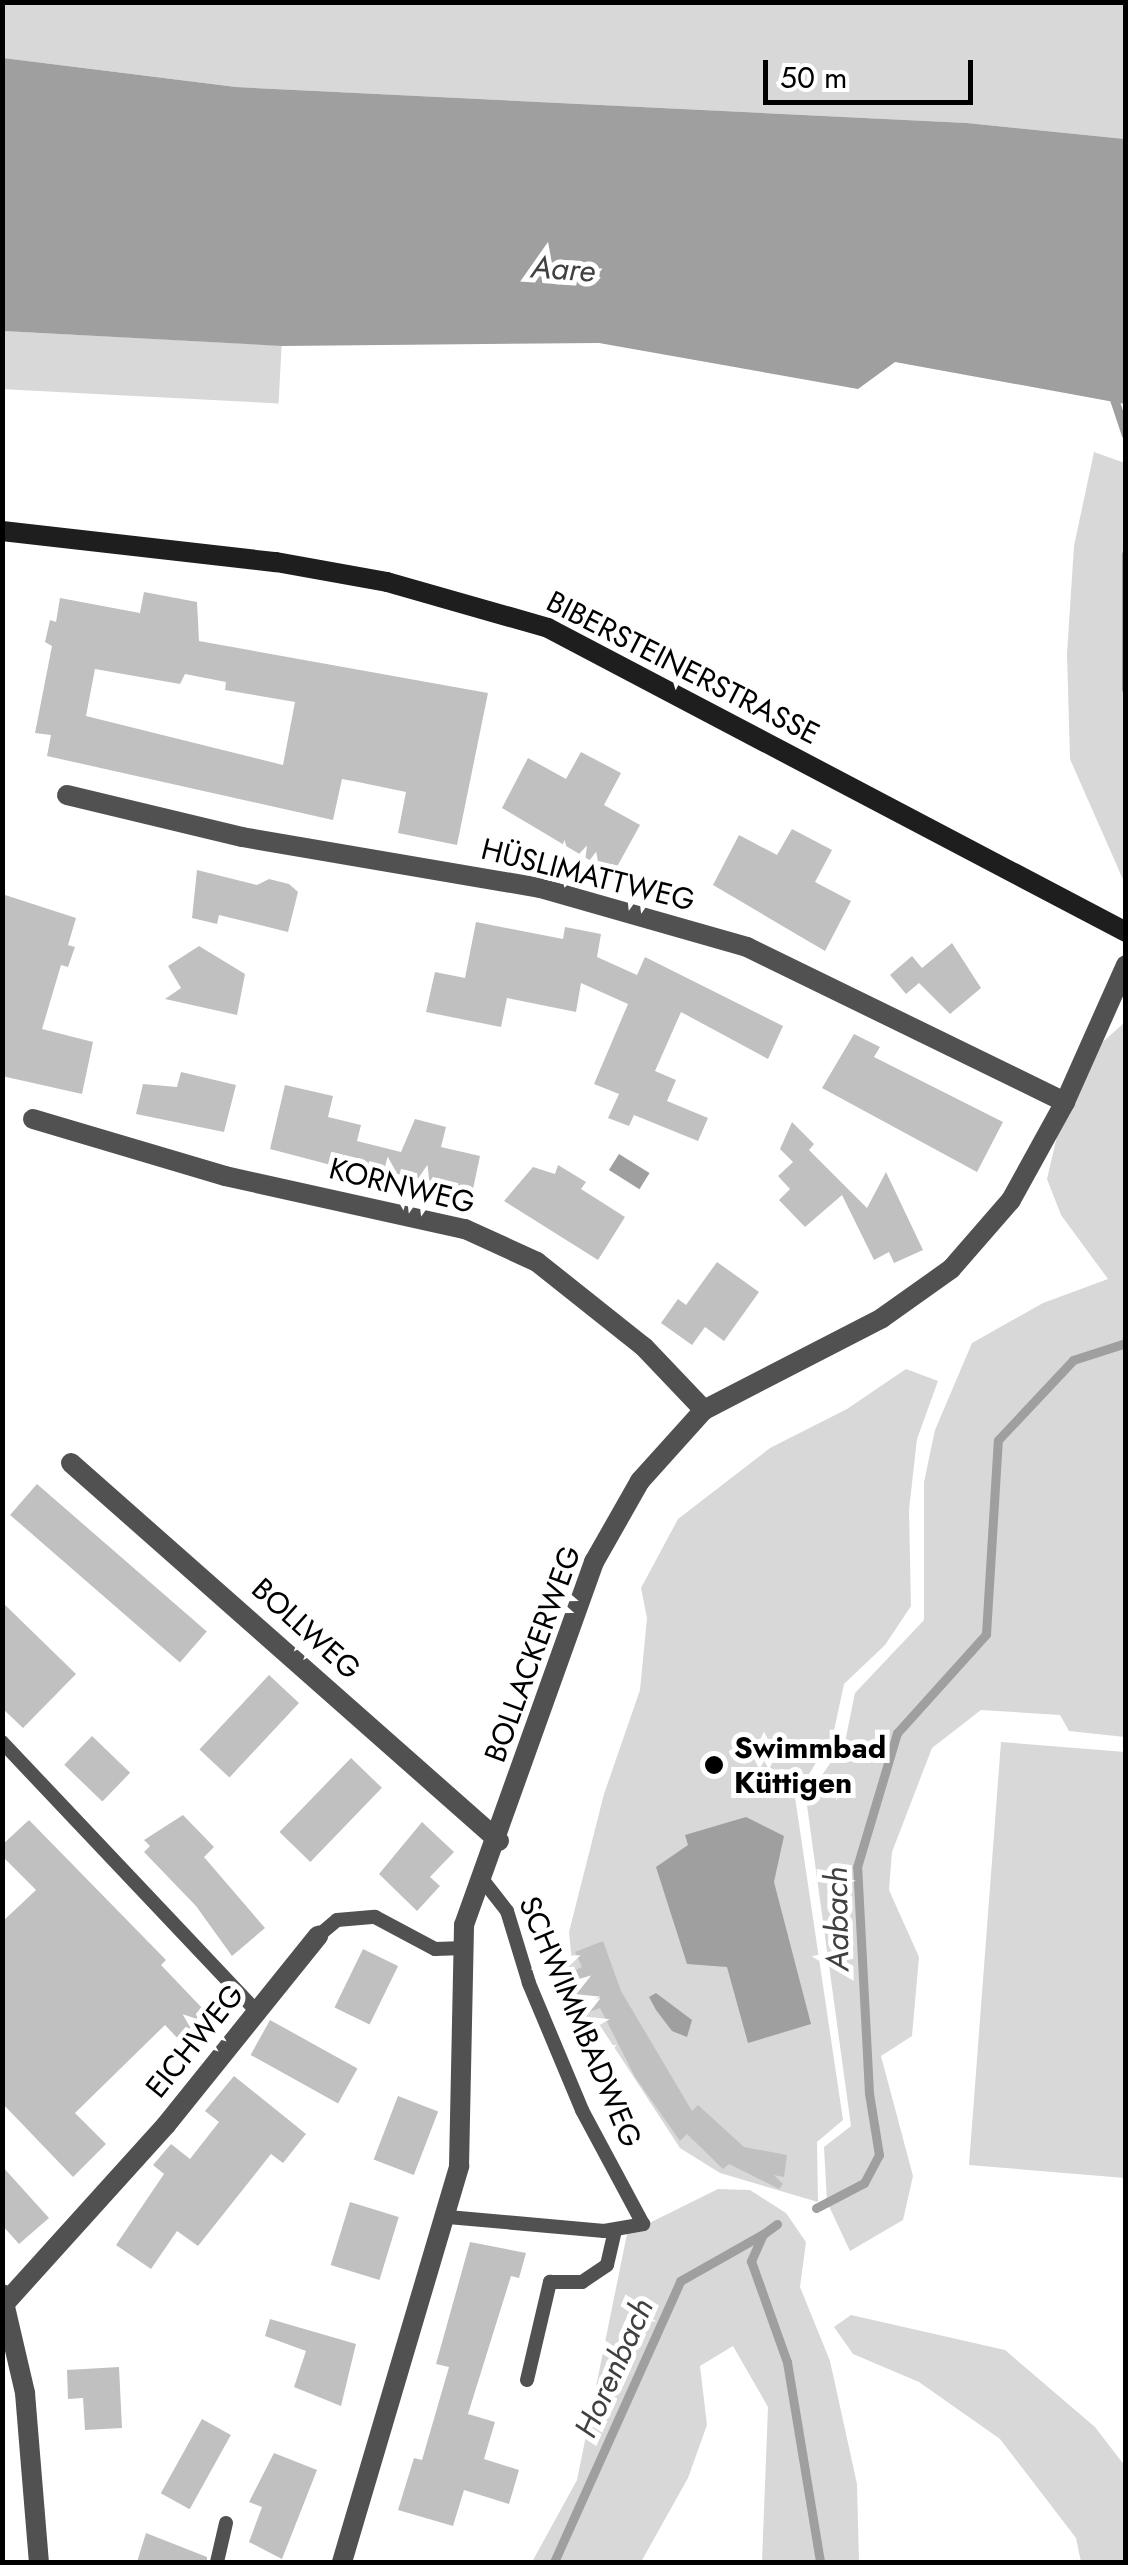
<!DOCTYPE html>
<html>
<head>
<meta charset="utf-8">
<style>
	body { margin:0 }
	#map { position:relative; width:1128px; height:2565px; overflow:hidden; background:#fff; font-family:Jost,sans-serif }
	div>[style] { position:absolute }
	[style*='--x'] { left:calc(var(--x)*1px); top:calc(var(--y)*1px); width:calc(var(--w)*1px); rotate:calc(var(--a)*1deg) }
	.green>* { inset:0; background:#d8d8d8; transform-origin:0 0 }
	.water>* { inset:0; background:#9f9f9f; transform-origin:0 0 }
	.stream>* { height:9px; margin:-4.5px; padding:0 4.5px; transform-origin:4.5px; border-radius:4.5px; background:#9f9f9f }
	.building>* { inset:0; background:#c0c0c0; transform-origin:0 0 }
	.lane>* { height:14px; margin:-7px; padding:0 7px; transform-origin:7px; border-radius:7px; background:#515151 }
	.street>* { height:20px; margin:-10px; padding:0 10px; transform-origin:10px; border-radius:10px; background:#515151 }
	.secondary>* { height:20px; margin:-10px; padding:0 10px; transform-origin:10px; border-radius:10px; background:#1e1e1e }
	.dots>* { width:28px; height:28px; translate:-50% -50%; box-sizing:border-box; border:5px solid #fff; border-radius:50% }
	span { translate:-50% -50%; white-space:nowrap; text-align:center; line-height:1.15; -webkit-text-stroke:10px #fff; paint-order:stroke }
	.street-label { font-size:30px; color:#000 }
	.poi-label { font-size:30px; color:#000; font-weight:700 }
	.left { translate:0 -50%; text-align:left }
	.water-label { font-size:32px; color:#404040; font-style:italic }
	.frame { position:absolute; inset:0; border:5px solid #000; pointer-events:none }
	.scale { position:absolute; left:763px; top:60px; width:210px; height:45px; box-sizing:border-box; border:5px solid #000; border-top:0; padding-left:12px; font-size:30px; line-height:35px; white-space:nowrap; color:#000; -webkit-text-stroke:8px #fff; paint-order:stroke }
</style>
</head>
<body>
<div id="map">
	<div class="green">
		<div style="clip-path:polygon(3px 3px,1125px 3px,1125px 139px,967px 123px,236px 87px,3px 58px)"></div>
		<div style="left:3px;top:331px;width:279px;height:58px;rotate:3deg"></div>
		<div style="clip-path:polygon(1094px 452px,1125px 463px,1125px 884px,1070px 759px,1067px 654px,1074px 546px)"></div>
		<div style="clip-path:polygon(1125px 1022px,1125px 1737px,1069px 1731px,1060px 1715px,981px 1710px,932px 1748px,892px 1852px,889px 1890px,919px 1957px,912px 2036px,881px 2056px,913px 2176px,903px 2220px,850px 2251px,827px 2202px,824px 2147px,851px 2126px,806px 1798px,845px 1742px,855px 1693px,924px 1620px,924px 1482px,935px 1430px,972px 1343px,1043px 1303px,1108px 1279px,1061px 1215px,1047px 1179px,1065px 1102px,1087px 1056px)"></div>
		<div style="clip-path:polygon(906px 1369px,938px 1381px,917px 1439px,909px 1510px,911px 1606px,885px 1645px,844px 1684px,833px 1735px,795px 1797px,843px 2120px,817px 2142px,818px 2202px,720px 2173px,680px 2148px,599px 2024px,586px 2030px,560px 1971px,572px 1963px,569px 1932px,604px 1794px,640px 1690px,647px 1618px,641px 1588px,678px 1519px,770px 1448px,847px 1409px)"></div>
		<div style="clip-path:polygon(1001px 1742px,1125px 1752px,1125px 2178px,969px 2165px)"></div>
		<div style="clip-path:polygon(718px 2189px,750px 2190px,786px 2213px,806px 2242px,800px 2287px,830px 2361px,857px 2484px,859px 2562px,762px 2562px,768px 2407px,733px 2346px,700px 2366px,707px 2425px,688px 2478px,641px 2562px,532px 2562px,577px 2480px,627px 2234px)"></div>
		<div style="clip-path:polygon(851px 2315px,1005px 2350px,1095px 2427px,1125px 2466px,1125px 2562px,1081px 2562px,1076px 2538px,1000px 2439px,919px 2382px,853px 2354px,834px 2327px)"></div>
	</div>
	<div class="water">
		<div style="clip-path:polygon(3px 58px,236px 87px,967px 123px,1125px 139px,1125px 404px,895px 362px,858px 389px,599px 343px,282px 346px,3px 331px)"></div>
		<div style="left:619px;top:1154px;width:36px;height:19px;rotate:32deg"></div>
		<div style="clip-path:polygon(746px 1817px,784px 1836px,774px 1882px,811px 2024px,748px 2043px,727px 1967px,687px 1964px,656px 1867px,688px 1845px,685px 1835px)"></div>
		<div style="clip-path:polygon(656px 1993px,692px 2020px,687px 2037px,672px 2031px,656px 2010px,649px 1997px)"></div>
	</div>
	<div class="stream">
		<div style="--x:1111;--y:390;--w:47;--a:71.6"></div>
		<div style="--x:1126;--y:554;--w:135;--a:90"></div>
		<div style="--x:816;--y:2208;--w:54;--a:-27.5"></div>
		<div style="--x:864;--y:2183;--w:32;--a:-62"></div>
		<div style="--x:879;--y:2155;--w:63;--a:-99.2"></div>
		<div style="--x:869;--y:2093;--w:226;--a:-93"></div>
		<div style="--x:857;--y:1867;--w:140;--a:-73.4"></div>
		<div style="--x:897;--y:1733;--w:133;--a:-48"></div>
		<div style="--x:986;--y:1634;--w:194;--a:-86.5"></div>
		<div style="--x:998;--y:1440;--w:110;--a:-46.8"></div>
		<div style="--x:1073;--y:1360;--w:56;--a:-17.8"></div>
		<div style="--x:777;--y:2224;--w:17;--a:144"></div>
		<div style="--x:763;--y:2234;--w:30;--a:114"></div>
		<div style="--x:751;--y:2261;--w:107;--a:70.4"></div>
		<div style="--x:787;--y:2362;--w:203;--a:80.6"></div>
		<div style="--x:554;--y:2562;--w:308;--a:-65.8"></div>
		<div style="--x:680;--y:2281;--w:95;--a:-29.5"></div>
	</div>
	<div class="building">
		<div style="clip-path:polygon(evenodd,144px 592px,197px 602px,199px 641px,488px 693px,457px 845px,398px 833px,406px 792px,358px 782px,342px 779px,333px 820px,47px 756px,51px 735px,35px 733px,52px 646px,45px 642px,50px 620px,56px 622px,60px 598px,140px 613px,144px 592px,95px 669px,180px 684px,185px 674px,226px 682px,225px 690px,295px 702px,283px 765px,86px 716px,95px 669px)"></div>
		<div style="clip-path:polygon(581px 752px,621px 773px,604px 805px,640px 825px,613px 874px,502px 808px,528px 758px,566px 779px)"></div>
		<div style="clip-path:polygon(792px 829px,832px 850px,815px 882px,851px 901px,825px 951px,713px 885px,739px 835px,777px 855px)"></div>
		<div style="clip-path:polygon(197px 870px,257px 885px,269px 879px,289px 884px,298px 892px,288px 932px,219px 915px,217px 924px,192px 918px)"></div>
		<div style="clip-path:polygon(2px 894px,76px 918px,68px 945px,75px 947px,68px 967px,61px 965px,42px 1029px,93px 1042px,82px 1094px,2px 1076px)"></div>
		<div style="clip-path:polygon(476px 922px,563px 939px,565px 927px,601px 934px,597px 957px,637px 975px,645px 957px,783px 1026px,768px 1059px,681px 1012px,655px 1071px,676px 1080px,667px 1101px,708px 1118px,698px 1141px,634px 1115px,629px 1126px,608px 1118px,619px 1094px,594px 1084px,628px 1004px,581px 983px,576px 1012px,507px 998px,501px 1027px,426px 1012px,435px 972px,465px 978px)"></div>
		<div style="clip-path:polygon(952px 943px,981px 988px,950px 1014px,919px 983px,906px 994px,890px 975px,912px 956px,922px 968px)"></div>
		<div style="clip-path:polygon(199px 946px,245px 974px,237px 1015px,165px 999px,181px 988px,168px 966px)"></div>
		<div style="clip-path:polygon(854px 1034px,880px 1047px,874px 1057px,1003px 1122px,977px 1172px,822px 1088px)"></div>
		<div style="clip-path:polygon(181px 1072px,236px 1085px,224px 1132px,136px 1114px,143px 1084px,177px 1087px)"></div>
		<div style="clip-path:polygon(285px 1085px,333px 1096px,328px 1117px,361px 1125px,357px 1141px,401px 1152px,415px 1119px,446px 1127px,441px 1147px,480px 1156px,473px 1189px,351px 1165px,350px 1170px,270px 1149px)"></div>
		<div style="clip-path:polygon(792px 1122px,814px 1144px,809px 1150px,867px 1208px,886px 1172px,923px 1250px,894px 1263px,889px 1252px,874px 1260px,842px 1195px,805px 1227px,779px 1200px,790px 1189px,778px 1176px,793px 1162px,780px 1149px)"></div>
		<div style="clip-path:polygon(558px 1165px,586px 1182px,581px 1189px,625px 1217px,598px 1260px,504px 1201px,533px 1167px,555px 1174px)"></div>
		<div style="clip-path:polygon(717px 1262px,759px 1292px,724px 1341px,705px 1327px,692px 1345px,661px 1323px,678px 1299px,686px 1305px)"></div>
		<div style="left:37px;top:1484px;width:225px;height:41px;rotate:41deg"></div>
		<div style="clip-path:polygon(2px 1602px,76px 1674px,23px 1728px,2px 1708px)"></div>
		<div style="left:269px;top:1675px;width:41px;height:102px;rotate:43deg"></div>
		<div style="left:92px;top:1736px;width:53px;height:40px;rotate:44deg"></div>
		<div style="left:351px;top:1758px;width:43px;height:103px;rotate:44deg"></div>
		<div style="clip-path:polygon(183px 1815px,214px 1847px,204px 1857px,265px 1928px,232px 1956px,196px 1906px,144px 1852px,150px 1846px,144px 1840px)"></div>
		<div style="clip-path:polygon(29px 1820px,166px 1960px,161px 1965px,203px 2009px,181px 2042px,165px 2025px,75px 2113px,106px 2144px,73px 2177px,2px 2103px,2px 1922px,36px 1890px,2px 1856px,2px 1845px)"></div>
		<div style="clip-path:polygon(422px 1822px,454px 1852px,430px 1877px,440px 1886px,417px 1911px,379px 1874px)"></div>
		<div style="clip-path:polygon(603px 1941px,621px 1991px,692px 2111px,698px 2105px,744px 2147px,787px 2155px,784px 2177px,774px 2175px,783px 2184px,779px 2189px,729px 2164px,723px 2169px,687px 2134px,680px 2141px,635px 2077px,600px 2008px,583px 2014px,567px 1974px,582px 1967px,575px 1952px)"></div>
		<div style="left:363px;top:1949px;width:39px;height:65px;rotate:26deg"></div>
		<div style="left:270px;top:2020px;width:100px;height:40px;rotate:29deg"></div>
		<div style="clip-path:polygon(234px 2076px,306px 2134px,283px 2163px,271px 2154px,198px 2246px,177px 2231px,151px 2269px,116px 2245px,164px 2174px,153px 2165px,171px 2144px,190px 2159px,219px 2122px,205px 2111px)"></div>
		<div style="left:398px;top:2096px;width:43px;height:68px;rotate:21deg"></div>
		<div style="clip-path:polygon(2px 2166px,49px 2218px,19px 2244px,2px 2225px)"></div>
		<div style="left:350px;top:2202px;width:51px;height:66px;rotate:17deg"></div>
		<div style="clip-path:polygon(470px 2242px,526px 2253px,519px 2278px,511px 2276px,468px 2414px,495px 2422px,484px 2459px,519px 2470px,509px 2504px,464px 2490px,453px 2526px,398px 2510px,414px 2458px,422px 2460px,449px 2367px,436px 2364px)"></div>
		<div style="clip-path:polygon(270px 2319px,356px 2344px,341px 2406px,294px 2387px,306px 2351px,265px 2336px)"></div>
		<div style="clip-path:polygon(119px 2367px,122px 2428px,85px 2430px,83px 2398px,68px 2399px,67px 2370px)"></div>
		<div style="left:202px;top:2419px;width:33px;height:85px;rotate:29deg"></div>
		<div style="clip-path:polygon(274px 2453px,317px 2470px,282px 2559px,249px 2542px,262px 2507px,249px 2502px)"></div>
		<div style="clip-path:polygon(146px 2533px,207px 2557px,207px 2562px,137px 2562px)"></div>
	</div>
	<div class="lane">
		<div style="--x:2;--y:1742;--w:371;--a:46.6"></div>
		<div style="--x:318;--y:1936;--w:25;--a:-40"></div>
		<div style="--x:337;--y:1920;--w:38;--a:-5"></div>
		<div style="--x:375;--y:1917;--w:68;--a:28.1"></div>
		<div style="--x:435;--y:1949;--w:30;--a:-2"></div>
		<div style="--x:448;--y:2217;--w:157;--a:5.1"></div>
		<div style="--x:604;--y:2231;--w:40;--a:-10"></div>
		<div style="--x:643;--y:2224;--w:129;--a:-118.2"></div>
		<div style="--x:582;--y:2110;--w:138;--a:-112.7"></div>
		<div style="--x:529;--y:1983;--w:75;--a:-107"></div>
		<div style="--x:507;--y:1911;--w:37;--a:-128"></div>
		<div style="--x:527;--y:2380;--w:101;--a:-76.8"></div>
		<div style="--x:550;--y:2282;--w:32;--a:0"></div>
		<div style="--x:582;--y:2282;--w:30;--a:-34"></div>
		<div style="--x:607;--y:2265;--w:35;--a:-77"></div>
		<div style="--x:217;--y:2562;--w:40;--a:-77"></div>
	</div>
	<div class="street">
		<div style="--x:67;--y:795;--w:180;--a:13.5"></div>
		<div style="--x:242;--y:837;--w:302;--a:9.7"></div>
		<div style="--x:540;--y:888;--w:215;--a:15.9"></div>
		<div style="--x:747;--y:947;--w:354;--a:26"></div>
		<div style="--x:33;--y:1119;--w:200;--a:16.5"></div>
		<div style="--x:225;--y:1176;--w:246;--a:12.5"></div>
		<div style="--x:465;--y:1229;--w:79;--a:24.6"></div>
		<div style="--x:537;--y:1262;--w:137;--a:38.5"></div>
		<div style="--x:644;--y:1347;--w:87;--a:46.4"></div>
		<div style="--x:71;--y:1463;--w:571;--a:41.45"></div>
		<div style="--x:2;--y:2294;--w:102;--a:76.9"></div>
		<div style="--x:25;--y:2393;--w:170;--a:85.3"></div>
		<div style="--x:7;--y:2301;--w:237;--a:-47.9"></div>
		<div style="--x:166;--y:2125;--w:243;--a:-51.2"></div>
		<div style="--x:342;--y:2562;--w:413;--a:-73.5"></div>
		<div style="--x:459;--y:2166;--w:241;--a:-88.8"></div>
		<div style="--x:464;--y:1925;--w:386;--a:-70.3"></div>
		<div style="--x:594;--y:1562;--w:93;--a:-60.4"></div>
		<div style="--x:640;--y:1481;--w:96;--a:-48"></div>
		<div style="--x:704;--y:1410;--w:200;--a:-27.3"></div>
		<div style="--x:882;--y:1318;--w:85;--a:-35.4"></div>
		<div style="--x:951;--y:1269;--w:91;--a:-49"></div>
		<div style="--x:1011;--y:1200;--w:112;--a:-61.1"></div>
		<div style="--x:1065;--y:1102;--w:150;--a:-66"></div>
	</div>
	<div class="secondary">
		<div style="--x:2;--y:531;--w:276;--a:6.5"></div>
		<div style="--x:276;--y:562;--w:113;--a:10.2"></div>
		<div style="--x:387;--y:582;--w:167;--a:15.9"></div>
		<div style="--x:548;--y:628;--w:653;--a:27.74"></div>
	</div>
	<div class="dots">
		<div style="left:714px;top:1765px;background:#000"></div>
	</div>
	<div class="street-label">
		<span style="left:683px;top:668px;rotate:27deg">BIBERSTEINERSTRASSE</span>
		<span style="left:588px;top:875px;rotate:14deg">HÜSLIMATTWEG</span>
		<span style="left:402px;top:1186px;rotate:14deg">KORNWEG</span>
		<span style="left:306px;top:1629px;rotate:42deg">BOLLWEG</span>
		<span style="left:533px;top:1654px;rotate:-70deg">BOLLACKERWEG</span>
		<span style="left:580px;top:2022px;rotate:67deg">SCHWIMMBADWEG</span>
		<span style="left:195px;top:2041px;rotate:-51deg">EICHWEG</span>
	</div>
	<div class="poi-label">
		<span class="left" style="left:734px;top:1765px">Swimmbad<br>Küttigen</span>
	</div>
	<div class="water-label">
		<span style="left:563px;top:269px;rotate:4deg">Aare</span>
		<span style="left:837px;top:1919px;rotate:-91deg">Aabach</span>
		<span style="left:614px;top:2368px;rotate:-66deg">Horenbach</span>
	</div>
	<div class="frame"></div>
	<div class="scale">50 m</div>
</div>
</body>
</html>
